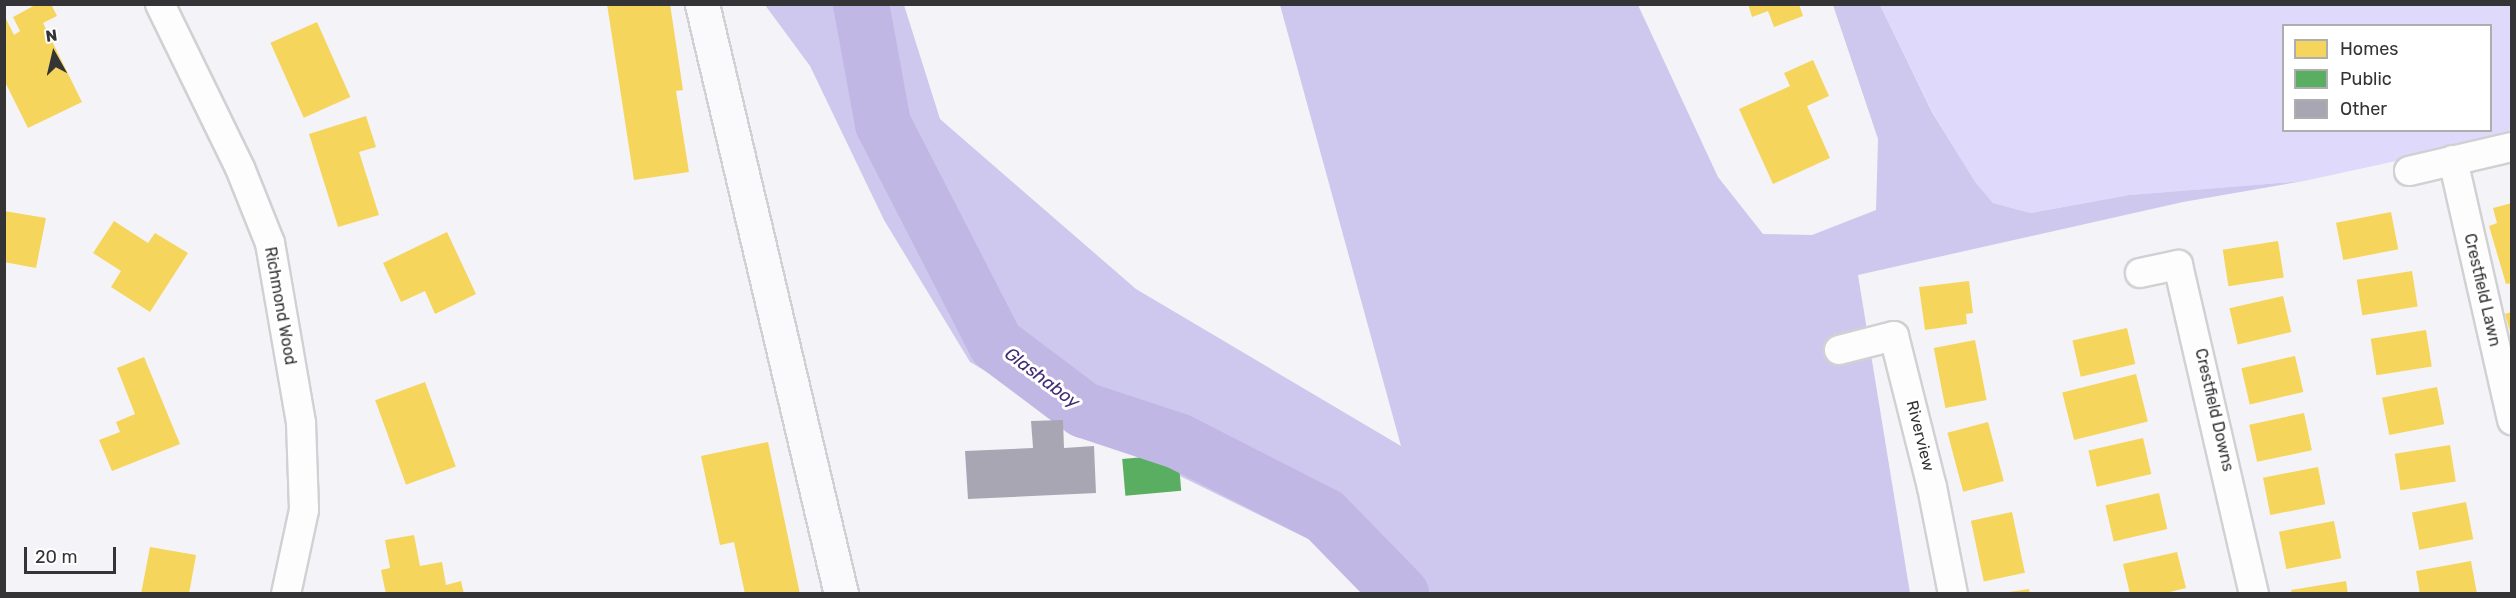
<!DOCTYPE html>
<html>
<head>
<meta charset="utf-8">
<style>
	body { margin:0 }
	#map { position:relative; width:2516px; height:598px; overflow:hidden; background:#f4f3f8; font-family:Rubik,sans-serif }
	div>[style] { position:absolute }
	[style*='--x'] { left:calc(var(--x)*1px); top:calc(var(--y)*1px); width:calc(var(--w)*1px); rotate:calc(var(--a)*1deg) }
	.green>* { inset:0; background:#dfd9fb }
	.forest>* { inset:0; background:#cfc8ee }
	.homes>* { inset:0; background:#f6d55c; transform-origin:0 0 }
	.public>* { inset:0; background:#5aae61; transform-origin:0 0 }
	.river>* { height:56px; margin:-28px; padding:0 28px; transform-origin:28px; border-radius:28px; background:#c0b7e5 }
	.building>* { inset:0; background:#a9a6b3 }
	.roads { filter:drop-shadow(2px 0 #d1d1d4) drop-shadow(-2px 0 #d1d1d4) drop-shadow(0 2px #d1d1d4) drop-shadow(0 -2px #d1d1d4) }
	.minor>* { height:28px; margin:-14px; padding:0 14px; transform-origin:14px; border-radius:14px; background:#fdfdfe }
	.secondary>* { height:33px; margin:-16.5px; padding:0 16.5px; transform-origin:16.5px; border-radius:16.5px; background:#faf9fc }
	span { translate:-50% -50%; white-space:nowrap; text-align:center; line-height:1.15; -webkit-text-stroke:6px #fff; paint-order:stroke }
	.street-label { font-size:16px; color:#343437 }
	.water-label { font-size:18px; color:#412b76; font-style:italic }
	.frame { position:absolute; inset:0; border:6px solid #343437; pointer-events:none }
	.legend { position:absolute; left:2282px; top:24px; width:210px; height:108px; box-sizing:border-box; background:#fff; border:2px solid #aeaeaf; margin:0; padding:8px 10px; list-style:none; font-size:18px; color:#343437 }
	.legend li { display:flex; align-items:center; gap:12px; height:30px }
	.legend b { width:30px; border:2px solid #aeaeaf }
	.north { position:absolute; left:24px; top:24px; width:60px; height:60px; -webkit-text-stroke:4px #fff; paint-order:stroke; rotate:352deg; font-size:16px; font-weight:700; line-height:24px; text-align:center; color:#343437 }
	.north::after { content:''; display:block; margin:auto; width:21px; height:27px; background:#343437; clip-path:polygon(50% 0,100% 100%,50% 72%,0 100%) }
	.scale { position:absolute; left:24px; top:547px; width:92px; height:27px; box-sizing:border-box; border:3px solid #343437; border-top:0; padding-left:8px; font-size:18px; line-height:21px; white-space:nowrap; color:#343437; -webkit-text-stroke:4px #fff; paint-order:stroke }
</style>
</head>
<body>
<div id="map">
	<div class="green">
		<div style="clip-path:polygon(evenodd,1880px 5px,2511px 5px,2511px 136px,2304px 181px,2129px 195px,2031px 213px,1993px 203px,1975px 183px,1932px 111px,1880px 5px,2284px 26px,2490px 26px,2490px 130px,2284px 130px,2284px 26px)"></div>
	</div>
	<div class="forest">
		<div style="clip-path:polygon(765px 5px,904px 5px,940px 119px,1136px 289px,1401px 446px,1280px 5px,1638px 5px,1718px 177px,1763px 234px,1812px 235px,1876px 210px,1878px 139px,1833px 5px,1880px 5px,1932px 112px,1975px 182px,1993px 203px,2031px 213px,2129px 195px,2304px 181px,2183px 202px,1858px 275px,1910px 593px,1379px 593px,1349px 559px,1080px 427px,970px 362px,884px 220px,810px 66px)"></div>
	</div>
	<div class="homes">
		<div style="clip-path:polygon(37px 4px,51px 4px,57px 16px,43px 23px,82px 102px,28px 128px,4px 80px,4px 15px,14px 35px,20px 31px,13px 17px)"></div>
		<div style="clip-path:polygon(607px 4px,670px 4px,683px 90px,676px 91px,689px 172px,634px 180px)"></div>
		<div style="clip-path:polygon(1748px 4px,1799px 4px,1803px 16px,1774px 27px,1768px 11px,1752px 17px)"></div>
		<div style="left:317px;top:22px;width:82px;height:51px;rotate:66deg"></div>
		<div style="clip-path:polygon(1813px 60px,1829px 96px,1807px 106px,1830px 158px,1773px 184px,1739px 109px,1790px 86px,1784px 73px)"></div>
		<div style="clip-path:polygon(366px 116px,376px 147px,359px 152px,379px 215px,338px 227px,309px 134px)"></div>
		<div style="clip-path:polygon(2512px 203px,2512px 283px,2506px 284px,2489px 226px,2497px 223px,2493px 208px)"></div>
		<div style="clip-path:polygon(4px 211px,46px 218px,36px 268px,4px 262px)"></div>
		<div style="left:2391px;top:212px;width:38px;height:56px;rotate:79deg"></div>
		<div style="clip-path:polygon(114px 221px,148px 243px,155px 233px,188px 253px,150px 312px,111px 287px,121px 271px,93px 253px)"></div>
		<div style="clip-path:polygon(447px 232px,476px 294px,435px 314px,425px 291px,401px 302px,383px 263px)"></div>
		<div style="left:2278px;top:241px;width:37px;height:56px;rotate:81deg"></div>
		<div style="left:2412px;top:271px;width:36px;height:56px;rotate:81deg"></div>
		<div style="clip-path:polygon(1969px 281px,1973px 313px,1966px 314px,1967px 324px,1925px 330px,1919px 287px)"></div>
		<div style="left:2283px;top:296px;width:37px;height:55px;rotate:77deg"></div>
		<div style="clip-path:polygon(2512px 312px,2512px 335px,2511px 335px,2505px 314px)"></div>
		<div style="left:2127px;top:328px;width:37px;height:56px;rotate:77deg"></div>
		<div style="left:2426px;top:330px;width:37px;height:56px;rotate:81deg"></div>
		<div style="left:1975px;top:340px;width:61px;height:42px;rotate:79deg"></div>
		<div style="left:2295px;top:356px;width:37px;height:55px;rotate:77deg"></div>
		<div style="clip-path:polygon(144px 357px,180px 444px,112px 471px,99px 440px,120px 432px,116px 422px,135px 414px,117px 368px)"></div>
		<div style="left:2136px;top:374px;width:49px;height:76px;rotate:76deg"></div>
		<div style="left:425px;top:382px;width:90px;height:53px;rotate:70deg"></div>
		<div style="left:2437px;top:387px;width:38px;height:56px;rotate:79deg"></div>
		<div style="left:2304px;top:413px;width:38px;height:56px;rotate:78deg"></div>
		<div style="left:1988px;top:422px;width:61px;height:42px;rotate:75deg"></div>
		<div style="left:2143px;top:438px;width:37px;height:56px;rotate:77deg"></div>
		<div style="clip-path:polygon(768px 442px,800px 594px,745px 594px,734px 542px,720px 545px,701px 456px)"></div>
		<div style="left:2450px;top:445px;width:37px;height:56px;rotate:81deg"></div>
		<div style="left:2318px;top:467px;width:38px;height:56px;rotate:79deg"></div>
		<div style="left:2159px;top:493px;width:37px;height:55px;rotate:77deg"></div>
		<div style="left:2466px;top:502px;width:38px;height:55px;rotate:79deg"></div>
		<div style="left:2012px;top:512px;width:62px;height:42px;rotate:78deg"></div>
		<div style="left:2334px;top:521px;width:38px;height:56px;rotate:79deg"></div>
		<div style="clip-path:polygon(414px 535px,420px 566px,442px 562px,446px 585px,461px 581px,464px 594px,386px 594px,381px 570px,390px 568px,385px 540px)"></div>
		<div style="clip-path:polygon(150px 547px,196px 555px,189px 594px,141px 594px)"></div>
		<div style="clip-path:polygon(2177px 552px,2186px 588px,2162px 594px,2130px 594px,2123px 564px)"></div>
		<div style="clip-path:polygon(2471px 561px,2477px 594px,2420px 594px,2416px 571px)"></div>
		<div style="clip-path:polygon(2346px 581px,2348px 594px,2292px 594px,2291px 590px)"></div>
		<div style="clip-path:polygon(2029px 589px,2030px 594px,2010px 594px,2009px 592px)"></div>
	</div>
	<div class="public">
		<div style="left:1178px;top:454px;width:37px;height:56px;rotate:85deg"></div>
	</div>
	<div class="river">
		<div style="--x:861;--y:4;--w:122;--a:79.6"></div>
		<div style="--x:883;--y:124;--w:247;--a:62.8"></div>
		<div style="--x:996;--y:344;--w:110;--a:36.9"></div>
		<div style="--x:1084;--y:410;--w:99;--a:18.3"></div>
		<div style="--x:1178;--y:441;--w:165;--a:27"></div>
		<div style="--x:1325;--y:516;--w:109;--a:45.7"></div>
	</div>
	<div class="building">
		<div style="clip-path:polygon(1063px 420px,1064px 448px,1094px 446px,1096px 493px,968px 499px,965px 451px,1033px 448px,1031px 421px)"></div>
	</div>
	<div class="roads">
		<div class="minor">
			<div style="--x:160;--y:4;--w:182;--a:64"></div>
			<div style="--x:240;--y:168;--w:81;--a:68.2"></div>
			<div style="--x:270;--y:243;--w:183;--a:80.2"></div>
			<div style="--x:301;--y:423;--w:87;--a:88"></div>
			<div style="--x:304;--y:510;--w:86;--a:102.1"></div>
			<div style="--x:2453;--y:160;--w:267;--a:77.2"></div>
			<div style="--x:2409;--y:171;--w:106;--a:-13.1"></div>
			<div style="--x:2140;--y:273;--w:39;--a:-12"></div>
			<div style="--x:2178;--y:265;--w:338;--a:77"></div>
			<div style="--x:1839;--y:350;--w:57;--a:-14.3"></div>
			<div style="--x:1894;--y:336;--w:156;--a:75.9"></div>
			<div style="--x:1932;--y:487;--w:109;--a:78.9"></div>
		</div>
		<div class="secondary">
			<div style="--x:702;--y:4;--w:606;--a:76.74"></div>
		</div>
	</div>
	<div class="street-label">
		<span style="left:2482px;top:290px;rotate:77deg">Crestfield Lawn</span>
		<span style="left:280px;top:306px;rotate:80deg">Richmond Wood</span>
		<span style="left:2214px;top:410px;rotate:77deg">Crestfield Downs</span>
		<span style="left:1920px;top:436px;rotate:76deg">Riverview</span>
	</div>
	<div class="water-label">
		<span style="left:1042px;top:378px;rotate:37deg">Glashaboy</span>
	</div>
	<div class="frame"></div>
	<ul class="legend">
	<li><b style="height:16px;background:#f6d55c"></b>Homes</li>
	<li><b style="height:16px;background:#5aae61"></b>Public</li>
	<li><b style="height:16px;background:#a9a6b3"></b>Other</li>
	</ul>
	<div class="north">N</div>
	<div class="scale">20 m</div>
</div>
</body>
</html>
